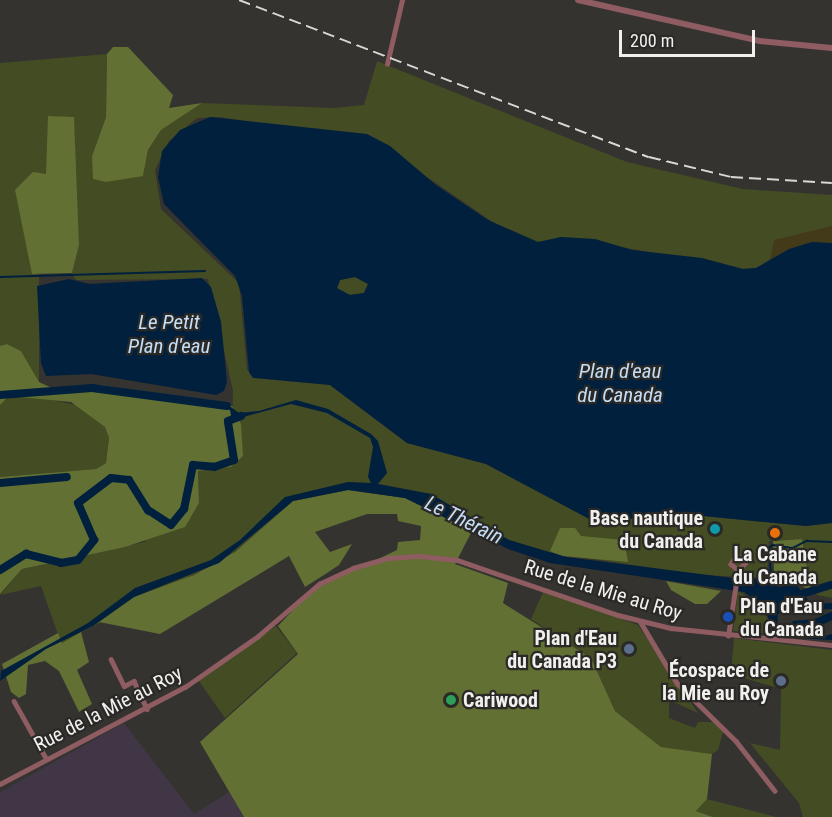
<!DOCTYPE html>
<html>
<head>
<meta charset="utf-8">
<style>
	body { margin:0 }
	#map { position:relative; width:832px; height:817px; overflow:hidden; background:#343330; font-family:"Roboto Condensed",sans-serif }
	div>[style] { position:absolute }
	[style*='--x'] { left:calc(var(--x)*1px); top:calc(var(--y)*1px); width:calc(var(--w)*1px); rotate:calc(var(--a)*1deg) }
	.medical>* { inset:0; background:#403646 }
	.green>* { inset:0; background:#434c23 }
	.forest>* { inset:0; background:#627033 }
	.sand>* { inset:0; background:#433a1a }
	.water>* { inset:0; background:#00203e }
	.stream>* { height:1.5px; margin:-0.75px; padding:0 0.75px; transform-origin:0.75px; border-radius:0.75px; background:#00203e }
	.river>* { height:8px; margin:-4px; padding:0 4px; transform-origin:4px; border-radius:4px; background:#00203e }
	.minor>* { height:4.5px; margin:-2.25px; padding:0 2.25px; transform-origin:2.25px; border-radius:2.25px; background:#8e5c61 }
	.tertiary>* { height:6px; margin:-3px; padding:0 3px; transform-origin:3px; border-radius:3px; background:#8e5c61 }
	.rail>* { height:1.5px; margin-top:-0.75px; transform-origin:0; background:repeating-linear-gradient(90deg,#d9d8d6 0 12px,transparent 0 18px) }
	.dots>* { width:16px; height:16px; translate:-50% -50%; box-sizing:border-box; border:3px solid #2a2926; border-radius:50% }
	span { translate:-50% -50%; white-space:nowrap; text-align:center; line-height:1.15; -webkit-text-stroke:4.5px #2a2926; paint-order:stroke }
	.poi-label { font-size:20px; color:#f1f0ee; font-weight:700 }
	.right { translate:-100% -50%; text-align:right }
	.left { translate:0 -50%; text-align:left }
	.street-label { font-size:20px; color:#f1f0ee }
	.water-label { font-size:21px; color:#c4def9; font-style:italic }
	.scale { position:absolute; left:619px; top:30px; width:136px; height:27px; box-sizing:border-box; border:3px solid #f1f0ee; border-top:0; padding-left:8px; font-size:18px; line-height:21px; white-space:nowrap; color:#f1f0ee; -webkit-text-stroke:4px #2a2926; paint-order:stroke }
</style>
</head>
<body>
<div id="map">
	<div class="medical">
		<div style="clip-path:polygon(124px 723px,194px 814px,229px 792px,244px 817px,0 817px,0 792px)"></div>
	</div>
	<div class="green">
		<div style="clip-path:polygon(107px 54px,106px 117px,92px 156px,143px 176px,148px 150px,161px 130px,202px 103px,334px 108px,364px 105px,377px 61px,627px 162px,743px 189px,832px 195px,832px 243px,812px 242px,789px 249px,756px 268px,740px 269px,589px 241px,537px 242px,513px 236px,433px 181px,364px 141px,346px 136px,220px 117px,197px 118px,169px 141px,155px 170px,161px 209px,239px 283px,247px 369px,251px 375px,330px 385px,407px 443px,486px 464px,595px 522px,683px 514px,806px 526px,832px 523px,832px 598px,817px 595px,813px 570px,808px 573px,802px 539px,769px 541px,767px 578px,701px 575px,552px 553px,509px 540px,431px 494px,378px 484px,369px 493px,348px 490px,293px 501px,230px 556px,61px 643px,41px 586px,0 595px,22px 569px,144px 542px,199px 503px,198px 471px,231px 467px,233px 391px,208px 279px,76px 280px,72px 273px,79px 245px,46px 174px,32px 274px,39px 274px,39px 383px,21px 351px,7px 344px,0 346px,0 63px)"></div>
		<div style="clip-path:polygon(355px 277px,368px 284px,364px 293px,350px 295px,337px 289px,340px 280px)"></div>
		<div style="clip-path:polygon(9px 396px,37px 397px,77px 405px,105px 427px,109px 438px,106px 463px,96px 469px,0 477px,0 405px)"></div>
		<div style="clip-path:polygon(544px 590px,638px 625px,698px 713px,669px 700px,669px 718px,695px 728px,698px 722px,714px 722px,723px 732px,718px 750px,712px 754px,661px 747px,615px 711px,591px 658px,531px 619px)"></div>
		<div style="clip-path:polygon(738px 591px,761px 605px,775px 634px,733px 631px)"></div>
		<div style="clip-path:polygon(276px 626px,297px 653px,225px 718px,198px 680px)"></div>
		<div style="clip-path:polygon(734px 638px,832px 650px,832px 817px,803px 817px,799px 803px,750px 743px,780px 750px,781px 689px,731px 674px)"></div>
		<div style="clip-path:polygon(707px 799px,776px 817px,713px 817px,696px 811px)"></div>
	</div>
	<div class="forest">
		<div style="clip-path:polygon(113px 47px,128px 47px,173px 95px,169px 108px,202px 103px,161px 130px,148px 150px,143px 176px,106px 182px,93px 179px,92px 156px,106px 117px,107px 54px)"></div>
		<div style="clip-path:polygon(48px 116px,74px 117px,79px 245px,72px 273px,32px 274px,15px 190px,33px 172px,46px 174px)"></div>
		<div style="clip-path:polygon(7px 344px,21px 351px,39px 382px,52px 388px,101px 385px,232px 406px,241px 424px,243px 456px,231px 467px,198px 471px,199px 503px,185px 527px,125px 547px,22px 569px,0 594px,0 477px,96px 469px,106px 463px,109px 438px,105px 427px,71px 402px,9px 396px,0 405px,0 346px)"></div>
		<div style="clip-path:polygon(348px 490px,405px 498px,472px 531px,455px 564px,508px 583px,503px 603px,591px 658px,615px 711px,661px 747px,712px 754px,707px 799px,696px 811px,713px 817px,244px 817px,200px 742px,298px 654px,278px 626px,311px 591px,397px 550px,398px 542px,420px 540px,421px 526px,398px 521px,397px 514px,367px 514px,315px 532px,330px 552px,352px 544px,339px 565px,327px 573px,305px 587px,289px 556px,160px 634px,99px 622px,134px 597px,194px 575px,235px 552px,293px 501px)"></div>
		<div style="clip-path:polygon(560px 528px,575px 528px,581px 536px,624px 540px,628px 562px,562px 556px,550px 551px)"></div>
		<div style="clip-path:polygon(802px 539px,808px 573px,811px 591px,795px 582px,778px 581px,774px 571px,773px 541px)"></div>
		<div style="clip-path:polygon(666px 581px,721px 591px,707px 604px,695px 604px,671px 590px)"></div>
		<div style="clip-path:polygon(81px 632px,89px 662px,77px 670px,92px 704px,79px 712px,59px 671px,45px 661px,28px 665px,26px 694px,19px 698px,11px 692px,2px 664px,58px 633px,62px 643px)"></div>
	</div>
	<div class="sand">
		<div style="clip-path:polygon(832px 226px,832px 243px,812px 242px,770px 260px,774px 240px)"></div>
	</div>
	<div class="water">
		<div style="clip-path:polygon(evenodd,210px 117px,367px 134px,390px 146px,436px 185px,488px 220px,538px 242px,561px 237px,595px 239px,632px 250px,702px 258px,743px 269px,756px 268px,789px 249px,812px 242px,832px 243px,832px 523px,806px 526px,683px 514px,595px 522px,486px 464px,407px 443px,330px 385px,253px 378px,249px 372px,242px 296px,235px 276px,164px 204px,158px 177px,162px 151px,180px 130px,210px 117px,355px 277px,368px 284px,364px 293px,350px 295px,337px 288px,340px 280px,355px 277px)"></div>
		<div style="clip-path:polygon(202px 278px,211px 287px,221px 322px,227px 382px,224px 391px,216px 395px,91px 374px,46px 376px,41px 363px,37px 286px,69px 279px,89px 284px)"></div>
		<div style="clip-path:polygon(296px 400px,328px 409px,371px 434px,378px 441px,387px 473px,378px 484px,431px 494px,509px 540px,566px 557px,740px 579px,767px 578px,772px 573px,778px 587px,796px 584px,811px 604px,832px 603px,832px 609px,792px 611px,792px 605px,779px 604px,787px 611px,778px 614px,777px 629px,788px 631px,793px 621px,832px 617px,830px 621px,804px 624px,802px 631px,821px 637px,832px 634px,832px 640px,778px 637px,772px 632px,772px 624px,761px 605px,744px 592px,550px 563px,508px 549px,405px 498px,348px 490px,293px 501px,219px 563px,134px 597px,93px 626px,46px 649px,0 681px,1px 671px,88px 623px,135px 588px,211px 560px,240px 540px,285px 497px,348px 482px,371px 483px,368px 477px,373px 447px,370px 438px,327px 413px,291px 404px,232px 420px,230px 410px,217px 407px,217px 403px,227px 404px,239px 413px,259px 411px)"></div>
	</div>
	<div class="stream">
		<div style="--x:0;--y:277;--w:205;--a:-1.7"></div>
		<div style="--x:771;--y:576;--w:28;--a:-94"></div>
		<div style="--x:769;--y:548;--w:5;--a:-37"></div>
		<div style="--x:773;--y:545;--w:20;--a:9"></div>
		<div style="--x:793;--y:548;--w:16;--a:-27"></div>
		<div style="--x:807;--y:541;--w:25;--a:2"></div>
	</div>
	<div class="river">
		<div style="--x:0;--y:395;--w:92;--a:-4.4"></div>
		<div style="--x:92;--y:388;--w:136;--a:7.6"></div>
		<div style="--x:0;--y:483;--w:67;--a:-5.1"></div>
		<div style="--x:0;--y:570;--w:31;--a:-32"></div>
		<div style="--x:26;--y:554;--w:36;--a:14"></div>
		<div style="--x:61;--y:563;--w:17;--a:-10"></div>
		<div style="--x:78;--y:560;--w:26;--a:-51"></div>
		<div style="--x:94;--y:540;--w:40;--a:-113.4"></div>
		<div style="--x:78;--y:503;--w:41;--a:-37.1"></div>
		<div style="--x:111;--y:478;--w:18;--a:6"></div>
		<div style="--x:129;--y:480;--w:36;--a:58"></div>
		<div style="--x:148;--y:510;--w:27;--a:33"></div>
		<div style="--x:171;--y:525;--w:21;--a:-51"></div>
		<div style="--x:184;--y:509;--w:45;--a:-78.4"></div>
		<div style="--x:193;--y:465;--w:21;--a:5"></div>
		<div style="--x:214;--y:467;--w:21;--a:-19"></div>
		<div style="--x:234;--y:460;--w:39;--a:-99"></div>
		<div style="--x:228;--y:421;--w:14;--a:-21"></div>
		<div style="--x:795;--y:596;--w:39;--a:-17"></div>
		<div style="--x:798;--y:631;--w:37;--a:-24"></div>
	</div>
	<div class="minor">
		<div style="--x:387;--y:64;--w:66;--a:-76.8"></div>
		<div style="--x:640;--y:621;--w:72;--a:59.2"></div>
		<div style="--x:677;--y:683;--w:83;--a:44.5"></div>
		<div style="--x:736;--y:741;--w:63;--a:52"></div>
		<div style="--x:728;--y:636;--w:67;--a:-81.4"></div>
		<div style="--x:738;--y:570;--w:10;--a:-45"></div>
		<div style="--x:745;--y:563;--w:11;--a:-139"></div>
		<div style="--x:737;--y:556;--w:10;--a:127"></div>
		<div style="--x:731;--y:564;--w:9;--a:41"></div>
		<div style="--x:111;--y:659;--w:30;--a:64"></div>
		<div style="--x:124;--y:686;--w:11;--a:-27"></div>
		<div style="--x:134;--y:681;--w:31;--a:65"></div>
		<div style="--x:14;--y:701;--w:65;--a:60.7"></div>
		<div style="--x:0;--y:784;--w:209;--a:-27.7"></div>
		<div style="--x:185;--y:687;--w:88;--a:-34.8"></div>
		<div style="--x:257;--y:637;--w:82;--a:-40.5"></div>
		<div style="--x:319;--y:584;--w:38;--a:-25"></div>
		<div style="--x:353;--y:568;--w:37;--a:-16"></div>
		<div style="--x:389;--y:558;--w:31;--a:-4"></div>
		<div style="--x:420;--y:556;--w:37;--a:6"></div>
		<div style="--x:457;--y:560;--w:170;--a:18.9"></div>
		<div style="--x:618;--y:615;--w:55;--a:13.8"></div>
		<div style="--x:671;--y:628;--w:162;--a:6"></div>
	</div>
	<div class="tertiary">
		<div style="--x:578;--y:0;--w:187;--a:12.7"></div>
		<div style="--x:760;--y:41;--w:72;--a:5.6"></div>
	</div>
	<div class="rail">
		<div style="--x:239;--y:0;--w:439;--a:21"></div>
		<div style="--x:649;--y:157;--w:84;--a:13.7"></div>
		<div style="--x:731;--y:177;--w:101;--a:3.4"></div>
	</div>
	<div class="dots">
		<div style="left:715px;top:529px;background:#0f9aa8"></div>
		<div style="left:775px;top:533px;background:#e8710a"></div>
		<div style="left:728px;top:617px;background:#1a4fb4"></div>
		<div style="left:629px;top:649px;background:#5c6f8a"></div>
		<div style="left:781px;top:681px;background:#5c6f8a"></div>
		<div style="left:451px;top:700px;background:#2e9e5b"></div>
	</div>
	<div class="poi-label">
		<span class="right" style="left:703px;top:530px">Base nautique<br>du Canada</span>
		<span style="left:775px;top:566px">La Cabane<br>du Canada</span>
		<span class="left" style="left:740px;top:618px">Plan d'Eau<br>du Canada</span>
		<span class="right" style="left:617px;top:650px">Plan d'Eau<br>du Canada P3</span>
		<span class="right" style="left:769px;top:682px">Écospace de<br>la Mie au Roy</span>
		<span class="left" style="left:463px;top:700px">Cariwood</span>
	</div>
	<div class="street-label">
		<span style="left:603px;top:590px;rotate:17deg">Rue de la Mie au Roy</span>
		<span style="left:108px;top:709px;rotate:-27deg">Rue de la Mie au Roy</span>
	</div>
	<div class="water-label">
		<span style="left:169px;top:334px">Le Petit<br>Plan d'eau</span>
		<span style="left:620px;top:383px">Plan d'eau<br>du Canada</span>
		<span style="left:464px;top:520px;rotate:26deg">Le Thérain</span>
	</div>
	<div class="scale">200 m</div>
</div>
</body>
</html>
